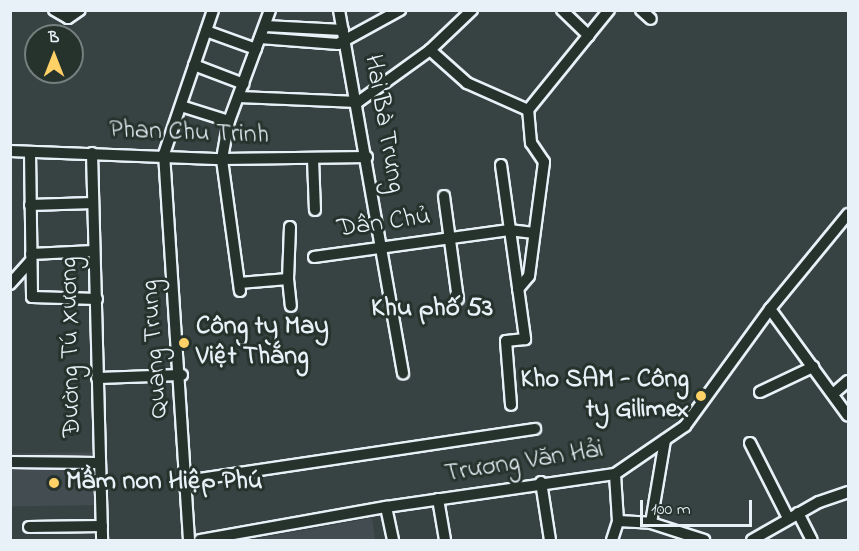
<!DOCTYPE html>
<html>
<head>
<meta charset="utf-8">
<style>
	body { margin:0 }
	#map { position:relative; width:859px; height:551px; overflow:hidden; background:#374242; font-family:"Indie Flower",sans-serif }
	div>[style] { position:absolute }
	[style*='--x'] { left:calc(var(--x)*1px); top:calc(var(--y)*1px); width:calc(var(--w)*1px); rotate:calc(var(--a)*1deg) }
	.built>* { inset:0; background:#434c50; transform-origin:0 0 }
	.roads { filter:drop-shadow(2px 0 #e8f1f8) drop-shadow(-2px 0 #e8f1f8) drop-shadow(0 2px #e8f1f8) drop-shadow(0 -2px #e8f1f8) }
	.minor>* { height:10px; margin:-5px; padding:0 5px; transform-origin:5px; border-radius:5px; background:#26332d }
	.dots>* { width:16px; height:16px; translate:-50% -50%; box-sizing:border-box; border:3px solid #26332d; border-radius:50% }
	span { translate:-50% -50%; white-space:nowrap; text-align:center; line-height:1.15; -webkit-text-stroke:6px #26332d; paint-order:stroke }
	.street-label { font-size:26px; color:#e8f1f8 }
	.poi-label { font-size:26px; color:#e8f1f8; font-weight:700 }
	.left { translate:0 -50%; text-align:left }
	.right { translate:-100% -50%; text-align:right }
	.neighbourhood-label { font-size:27px; color:#e8f1f8; font-weight:700 }
	.frame { position:absolute; inset:0; border:12px solid #e8f1f8; pointer-events:none }
	.north { position:absolute; left:24px; top:24px; width:60px; height:60px; box-sizing:border-box; background:#26332d; border:2px solid #747f7e; border-radius:50%; rotate:0deg; font-size:16px; font-weight:700; line-height:24px; text-align:center; color:#e8f1f8 }
	.north::after { content:''; display:block; margin:auto; width:21px; height:27px; background:#ffd166; clip-path:polygon(50% 0,100% 100%,50% 72%,0 100%) }
	.scale { position:absolute; left:640px; top:500px; width:112px; height:27px; box-sizing:border-box; border:3px solid #e8f1f8; border-top:0; padding-left:8px; font-size:18px; line-height:21px; white-space:nowrap; color:#e8f1f8; -webkit-text-stroke:4px #26332d; paint-order:stroke }
</style>
</head>
<body>
<div id="map">
	<div class="built">
		<div style="left:96px;top:452px;width:53px;height:86px;rotate:89deg"></div>
		<div style="clip-path:polygon(372px 518px,375px 540px,248px 540px)"></div>
	</div>
	<div class="roads">
		<div class="minor">
			<div style="--x:54;--y:10;--w:16;--a:30"></div>
			<div style="--x:68;--y:18;--w:14;--a:-34"></div>
			<div style="--x:339;--y:10;--w:369;--a:80"></div>
			<div style="--x:562;--y:10;--w:37;--a:44"></div>
			<div style="--x:641;--y:10;--w:13;--a:42"></div>
			<div style="--x:265;--y:26;--w:78;--a:2.9"></div>
			<div style="--x:206;--y:31;--w:53;--a:19.8"></div>
			<div style="--x:260;--y:38;--w:78;--a:4.4"></div>
			<div style="--x:338;--y:44;--w:71;--a:-28.7"></div>
			<div style="--x:430;--y:50;--w:50;--a:41.7"></div>
			<div style="--x:467;--y:83;--w:67;--a:23.9"></div>
			<div style="--x:194;--y:65;--w:53;--a:20.8"></div>
			<div style="--x:239;--y:97;--w:119;--a:2.4"></div>
			<div style="--x:358;--y:102;--w:89;--a:-35.8"></div>
			<div style="--x:430;--y:50;--w:58;--a:-43.6"></div>
			<div style="--x:181;--y:106;--w:50;--a:17.4"></div>
			<div style="--x:10;--y:151;--w:212;--a:2.2"></div>
			<div style="--x:222;--y:159;--w:145;--a:-0.8"></div>
			<div style="--x:30;--y:152;--w:145;--a:89.2"></div>
			<div style="--x:32;--y:297;--w:65;--a:1.8"></div>
			<div style="--x:92;--y:153;--w:387;--a:88.5"></div>
			<div style="--x:313;--y:159;--w:51;--a:87.8"></div>
			<div style="--x:501;--y:165;--w:176;--a:82.1"></div>
			<div style="--x:525;--y:339;--w:19;--a:174"></div>
			<div style="--x:506;--y:341;--w:64;--a:85.5"></div>
			<div style="--x:444;--y:196;--w:104;--a:82.3"></div>
			<div style="--x:30;--y:205;--w:63;--a:-1.8"></div>
			<div style="--x:31;--y:254;--w:63;--a:-2.7"></div>
			<div style="--x:314;--y:257;--w:197;--a:-7.9"></div>
			<div style="--x:509;--y:230;--w:23;--a:7"></div>
			<div style="--x:288;--y:279;--w:52;--a:-87.8"></div>
			<div style="--x:239;--y:283;--w:49;--a:-4.7"></div>
			<div style="--x:288;--y:279;--w:27;--a:84"></div>
			<div style="--x:10;--y:284;--w:31;--a:-48"></div>
			<div style="--x:518;--y:289;--w:17;--a:-50"></div>
			<div style="--x:529;--y:276;--w:115;--a:-82.5"></div>
			<div style="--x:544;--y:162;--w:23;--a:-124"></div>
			<div style="--x:531;--y:143;--w:33;--a:-95"></div>
			<div style="--x:528;--y:110;--w:129;--a:-51"></div>
			<div style="--x:240;--y:291;--w:133;--a:-97.8"></div>
			<div style="--x:222;--y:159;--w:39;--a:-80"></div>
			<div style="--x:229;--y:121;--w:118;--a:-69.7"></div>
			<div style="--x:770;--y:309;--w:132;--a:53.9"></div>
			<div style="--x:97;--y:378;--w:85;--a:-2"></div>
			<div style="--x:760;--y:392;--w:59;--a:-25.3"></div>
			<div style="--x:833;--y:394;--w:20;--a:-41"></div>
			<div style="--x:750;--y:443;--w:84;--a:63.1"></div>
			<div style="--x:10;--y:462;--w:86;--a:0.7"></div>
			<div style="--x:186;--y:481;--w:353;--a:-8.5"></div>
			<div style="--x:541;--y:482;--w:59;--a:81.2"></div>
			<div style="--x:438;--y:499;--w:42;--a:80.3"></div>
			<div style="--x:386;--y:507;--w:34;--a:78"></div>
			<div style="--x:798;--y:513;--w:30;--a:63"></div>
			<div style="--x:618;--y:521;--w:33;--a:3"></div>
			<div style="--x:651;--y:523;--w:56;--a:17.8"></div>
			<div style="--x:651;--y:523;--w:84;--a:-80.4"></div>
			<div style="--x:29;--y:527;--w:73;--a:-0.8"></div>
			<div style="--x:189;--y:540;--w:387;--a:-93.7"></div>
			<div style="--x:164;--y:154;--w:152;--a:-71.2"></div>
			<div style="--x:200;--y:540;--w:189;--a:-10.1"></div>
			<div style="--x:386;--y:507;--w:231;--a:-8.2"></div>
			<div style="--x:615;--y:474;--w:85;--a:-34.4"></div>
			<div style="--x:685;--y:426;--w:145;--a:-54"></div>
			<div style="--x:770;--y:309;--w:123;--a:-50.6"></div>
			<div style="--x:612;--y:540;--w:20;--a:-72"></div>
			<div style="--x:618;--y:521;--w:47;--a:-93.7"></div>
			<div style="--x:752;--y:540;--w:77;--a:-29.6"></div>
			<div style="--x:819;--y:502;--w:31;--a:-19"></div>
		</div>
	</div>
	<div class="dots">
		<div style="left:184px;top:343px;background:#ffd166"></div>
		<div style="left:701px;top:396px;background:#ffd166"></div>
		<div style="left:54px;top:483px;background:#ffd166"></div>
	</div>
	<div class="street-label">
		<span style="left:383px;top:124px;rotate:80deg">Hai Bà Trưng</span>
		<span style="left:189px;top:134px;rotate:2deg">Phan Chu Trinh</span>
		<span style="left:384px;top:224px;rotate:-8deg">Dân Chủ</span>
		<span style="left:72px;top:347px;rotate:-91deg">Đường Tú Xương</span>
		<span style="left:156px;top:349px;rotate:-94deg">Quang Trung</span>
		<span style="left:524px;top:463px;rotate:-9deg">Trương Văn Hải</span>
	</div>
	<div class="poi-label">
		<span class="left" style="left:196px;top:343px">Công ty May<br>Việt Thắng</span>
		<span class="right" style="left:689px;top:396px">Kho SAM - Công<br>ty Gilimex</span>
		<span class="left" style="left:66px;top:483px">Mầm non Hiệp Phú</span>
	</div>
	<div class="neighbourhood-label">
		<span style="left:432px;top:309px">Khu phố 53</span>
	</div>
	<div class="frame"></div>
	<div class="north">B</div>
	<div class="scale">100 m</div>
</div>
</body>
</html>
